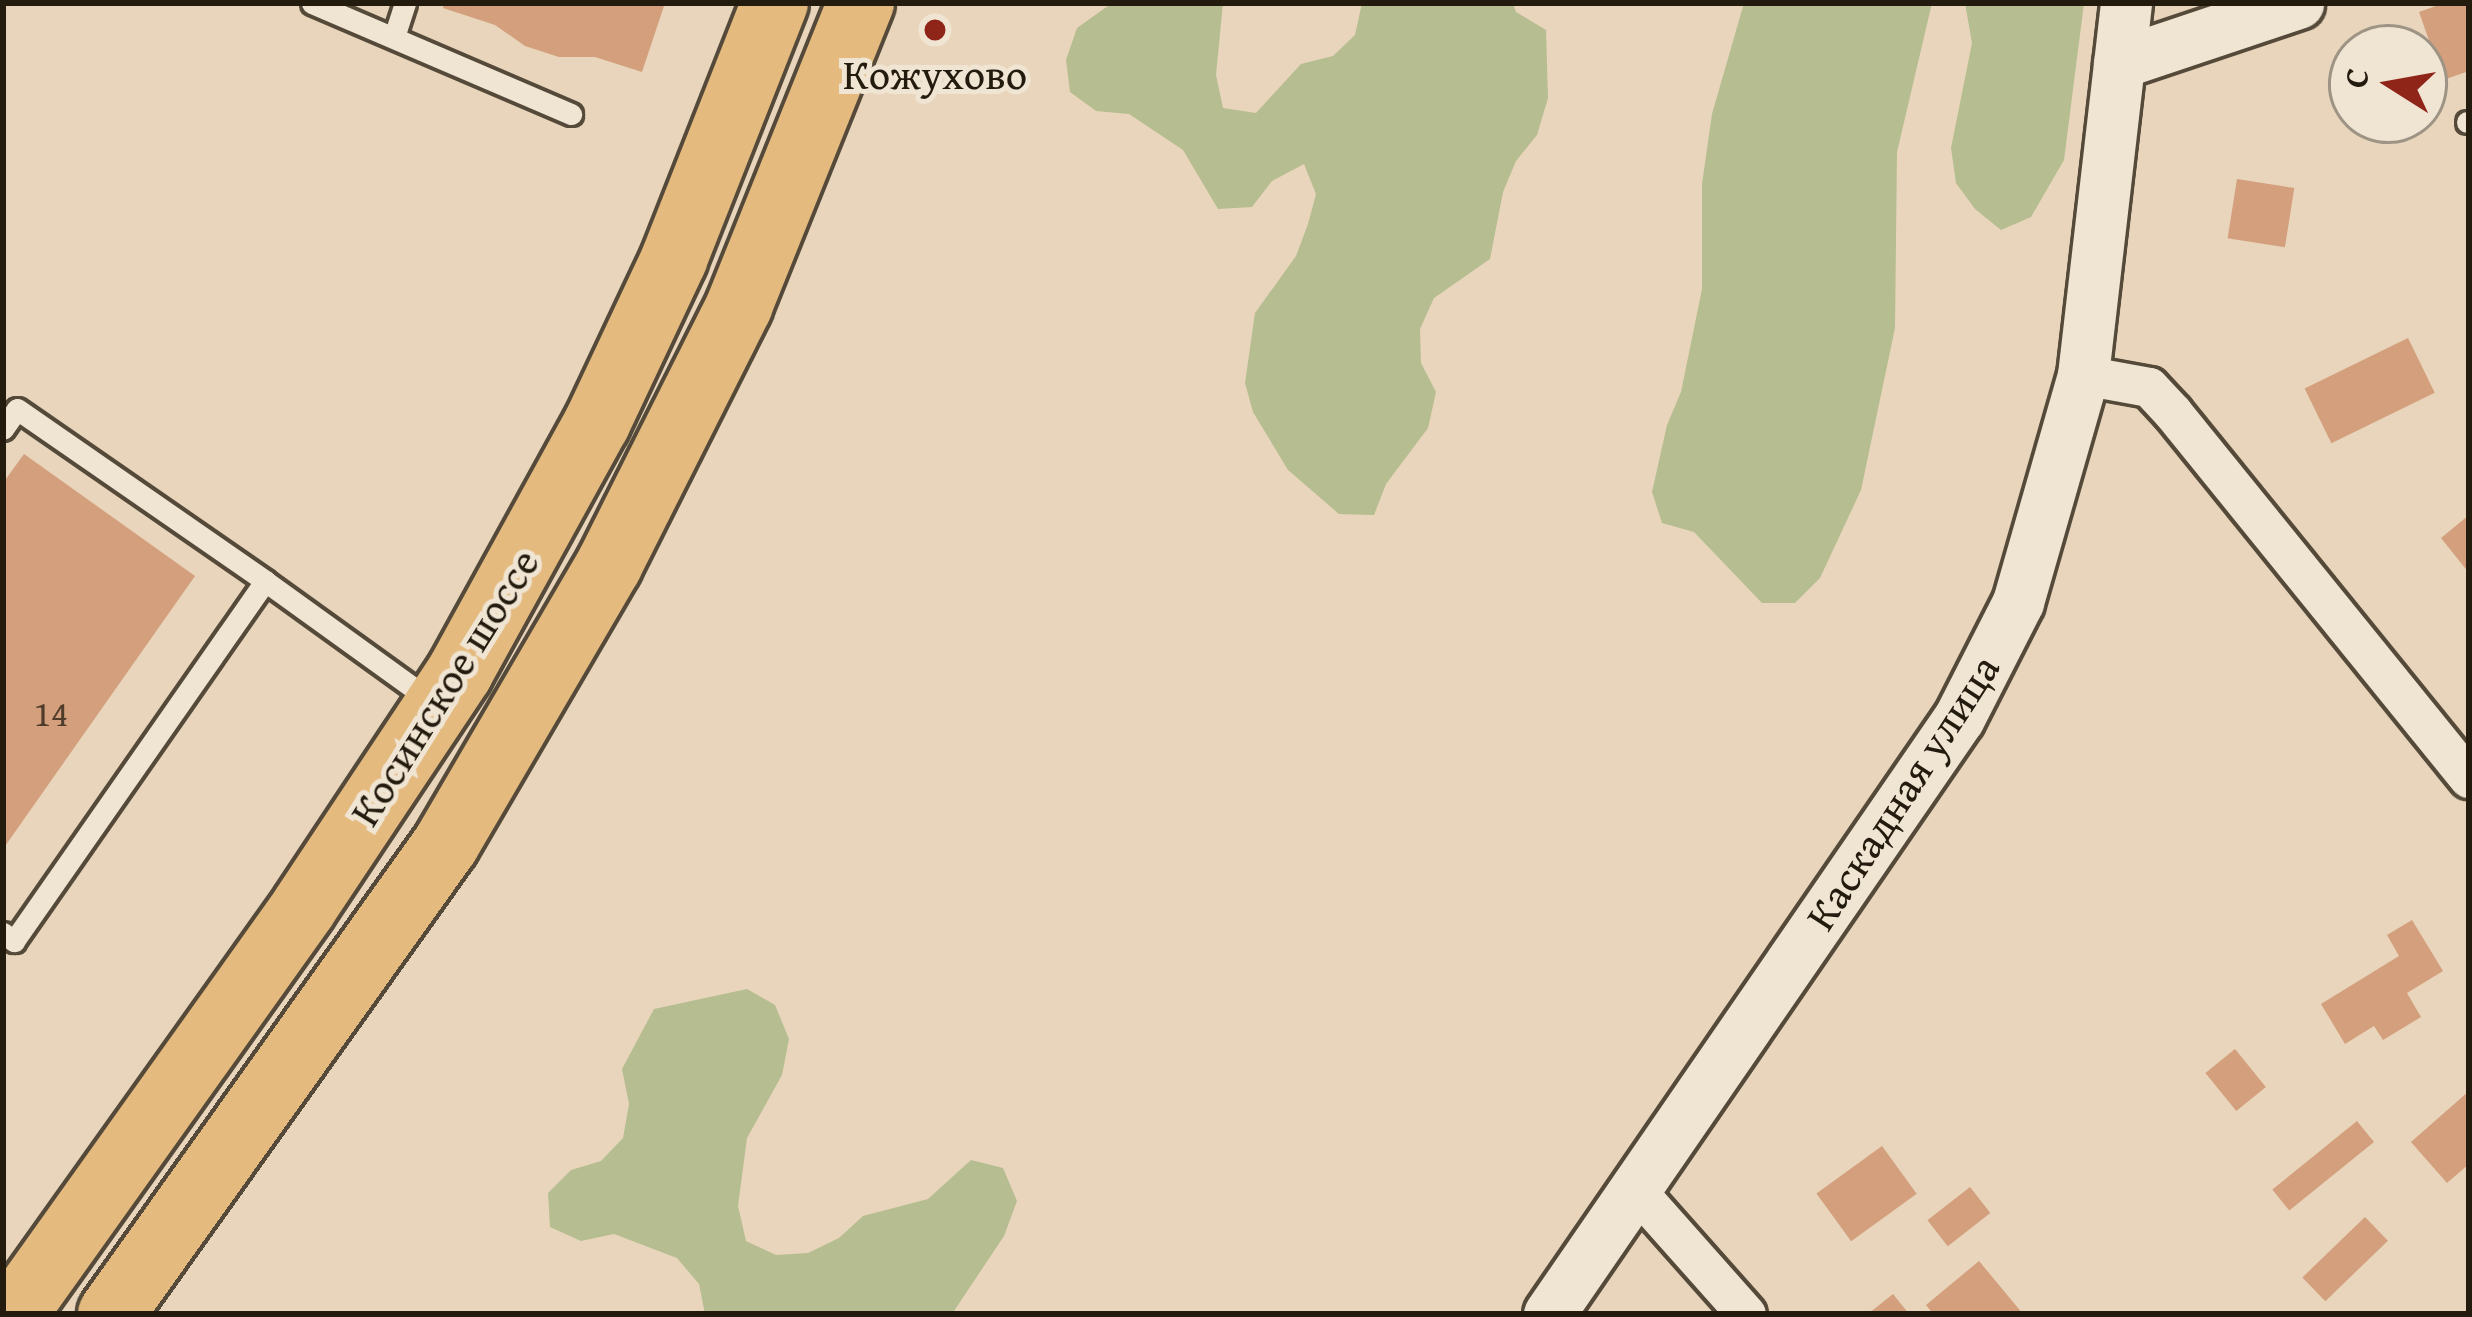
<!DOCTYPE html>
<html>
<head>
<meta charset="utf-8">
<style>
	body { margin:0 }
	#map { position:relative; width:2472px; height:1317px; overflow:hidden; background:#e8d5bb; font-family:"Gentium Book Plus",serif }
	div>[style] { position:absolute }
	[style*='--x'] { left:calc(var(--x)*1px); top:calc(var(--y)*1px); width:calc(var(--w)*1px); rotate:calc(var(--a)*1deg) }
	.green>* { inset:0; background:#b6bd90 }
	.building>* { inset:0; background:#d39f7d; transform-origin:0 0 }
	.roads { filter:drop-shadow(3px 0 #554a3a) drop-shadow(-3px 0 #554a3a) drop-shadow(0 3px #554a3a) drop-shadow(0 -3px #554a3a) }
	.service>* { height:21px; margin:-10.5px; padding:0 10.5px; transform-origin:10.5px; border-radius:10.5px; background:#f0e4d3 }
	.minor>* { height:39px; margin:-19.5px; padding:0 19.5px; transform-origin:19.5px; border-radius:19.5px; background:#f0e4d3 }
	.tertiary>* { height:51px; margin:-25.5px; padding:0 25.5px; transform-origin:25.5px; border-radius:25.5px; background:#f0e4d3 }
	.trunk>* { height:66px; margin:-33px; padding:0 33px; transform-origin:33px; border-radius:33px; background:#e4ba7e }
	.dots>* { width:33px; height:33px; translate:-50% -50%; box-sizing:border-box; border:6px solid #f0e4d3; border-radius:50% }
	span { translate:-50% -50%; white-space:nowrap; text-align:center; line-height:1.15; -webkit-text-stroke:10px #f0e4d3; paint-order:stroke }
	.number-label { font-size:36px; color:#503c2a }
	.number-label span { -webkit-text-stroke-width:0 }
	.poi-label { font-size:42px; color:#241b0f }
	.street-label { font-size:42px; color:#241b0f }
	.frame { position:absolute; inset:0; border:6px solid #241b0f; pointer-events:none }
	.north { position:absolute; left:2328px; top:24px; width:120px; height:120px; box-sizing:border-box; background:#f0e4d3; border:3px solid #9e9485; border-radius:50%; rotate:281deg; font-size:33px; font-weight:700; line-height:48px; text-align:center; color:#241b0f }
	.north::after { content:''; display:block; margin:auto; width:42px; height:54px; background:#8f2418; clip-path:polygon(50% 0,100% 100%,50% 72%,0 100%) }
</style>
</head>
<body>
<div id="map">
	<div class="green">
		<div style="clip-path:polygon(1112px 3px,1223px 3px,1216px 75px,1223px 108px,1256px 113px,1301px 64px,1333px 56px,1355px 35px,1362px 3px,1513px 3px,1516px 12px,1546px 30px,1548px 98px,1537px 135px,1516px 161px,1503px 192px,1490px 259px,1434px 298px,1420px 329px,1421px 363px,1436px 392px,1428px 428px,1386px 484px,1374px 515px,1339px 514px,1288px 470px,1253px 412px,1245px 383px,1255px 313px,1296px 256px,1308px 224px,1316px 194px,1304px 164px,1272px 181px,1252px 207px,1218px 209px,1183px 150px,1129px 114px,1096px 111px,1070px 92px,1066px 60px,1077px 28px)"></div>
		<div style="clip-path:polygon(1744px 3px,1932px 3px,1897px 152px,1895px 328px,1861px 490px,1820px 578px,1795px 603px,1762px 603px,1694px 532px,1662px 523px,1652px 492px,1667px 425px,1681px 392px,1702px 289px,1702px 184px,1712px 114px)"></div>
		<div style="clip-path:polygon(1965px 3px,2084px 3px,2064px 160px,2031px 217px,2001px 230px,1975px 209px,1956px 183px,1951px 148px,1972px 43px)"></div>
		<div style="clip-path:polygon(747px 989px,775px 1005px,789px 1039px,782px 1075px,747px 1138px,738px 1206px,746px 1241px,776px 1255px,808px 1253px,839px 1238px,863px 1216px,928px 1199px,971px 1160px,1003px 1168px,1017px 1201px,1004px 1236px,952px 1314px,705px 1314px,699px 1284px,677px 1258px,614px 1234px,581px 1241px,550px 1227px,548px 1193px,571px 1170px,601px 1161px,623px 1138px,629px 1104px,622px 1069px,654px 1009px)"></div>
	</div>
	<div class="building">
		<div style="clip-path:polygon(444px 3px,665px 3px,642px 72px,595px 57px,559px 57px,525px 46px,495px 25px,443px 8px)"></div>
		<div style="clip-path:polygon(2444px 3px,2469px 3px,2469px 71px,2443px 80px,2419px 12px)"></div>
		<div style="left:2237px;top:179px;width:58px;height:60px;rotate:9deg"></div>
		<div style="left:2408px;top:338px;width:61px;height:115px;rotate:64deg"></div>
		<div style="clip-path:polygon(24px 454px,195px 576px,3px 849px,3px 483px)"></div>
		<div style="clip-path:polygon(2469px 515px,2469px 573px,2441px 538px)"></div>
		<div style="clip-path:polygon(2412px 920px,2443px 971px,2407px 993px,2421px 1017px,2383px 1040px,2374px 1026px,2345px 1044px,2321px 1004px,2399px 956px,2387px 935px)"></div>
		<div style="left:2235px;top:1049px;width:49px;height:38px;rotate:51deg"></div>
		<div style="clip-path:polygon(2469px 1091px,2469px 1164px,2447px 1183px,2411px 1142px)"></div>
		<div style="left:2357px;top:1121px;width:27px;height:109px;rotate:51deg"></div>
		<div style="left:1882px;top:1146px;width:59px;height:81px;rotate:54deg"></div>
		<div style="left:1970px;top:1187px;width:33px;height:54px;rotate:52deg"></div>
		<div style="left:2365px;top:1217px;width:33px;height:87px;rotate:46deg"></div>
		<div style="clip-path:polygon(1979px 1261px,2023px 1314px,1933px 1314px,1926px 1305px)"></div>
		<div style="clip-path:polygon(1893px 1294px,1909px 1314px,1868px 1314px)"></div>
	</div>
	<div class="roads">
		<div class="service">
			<div style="--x:312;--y:3;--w:282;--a:23.2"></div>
			<div style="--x:395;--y:34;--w:33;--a:-72"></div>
			<div style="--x:2467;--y:122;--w:2;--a:0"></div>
			<div style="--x:3;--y:429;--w:24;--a:-55"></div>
			<div style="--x:17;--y:409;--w:302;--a:34.7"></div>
			<div style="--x:3;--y:933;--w:14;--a:36"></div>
			<div style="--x:14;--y:941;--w:439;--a:-55.1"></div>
			<div style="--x:265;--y:581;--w:207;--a:35.8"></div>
		</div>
		<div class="minor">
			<div style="--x:2083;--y:375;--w:67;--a:10.3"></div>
			<div style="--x:2149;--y:387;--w:35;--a:47"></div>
			<div style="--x:2173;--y:413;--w:470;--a:51"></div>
			<div style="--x:1635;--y:1189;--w:167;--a:48.4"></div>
		</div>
		<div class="tertiary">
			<div style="--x:2119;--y:63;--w:189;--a:-18.5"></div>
			<div style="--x:1549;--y:1314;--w:723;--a:-55.48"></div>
			<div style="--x:1959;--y:718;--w:130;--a:-63"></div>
			<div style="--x:2018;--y:602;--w:236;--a:-74"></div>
			<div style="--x:2083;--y:375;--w:374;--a:-83.4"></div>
		</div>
		<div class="trunk">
			<div style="--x:14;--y:1314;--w:500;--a:-54.5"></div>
			<div style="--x:304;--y:907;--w:282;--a:-56.4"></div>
			<div style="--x:460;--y:672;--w:284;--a:-61.2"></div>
			<div style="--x:597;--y:423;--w:181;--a:-64.8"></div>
			<div style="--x:674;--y:259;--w:275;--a:-68.5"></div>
			<div style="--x:111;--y:1314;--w:577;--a:-54.52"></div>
			<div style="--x:446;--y:844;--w:323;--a:-59.7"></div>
			<div style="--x:609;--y:565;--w:290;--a:-63.3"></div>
			<div style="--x:739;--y:306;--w:327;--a:-68.1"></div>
		</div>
	</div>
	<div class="dots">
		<div style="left:935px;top:30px;background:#8f2418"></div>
	</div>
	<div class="number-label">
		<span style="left:51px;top:713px">14</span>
	</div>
	<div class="poi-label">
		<span style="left:935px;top:74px">Кожухово</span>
	</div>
	<div class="street-label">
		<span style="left:444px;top:687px;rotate:-58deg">Косинское шоссе</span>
		<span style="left:1902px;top:792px;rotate:-57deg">Каскадная улица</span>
	</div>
	<div class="frame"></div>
	<div class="north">С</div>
</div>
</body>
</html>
